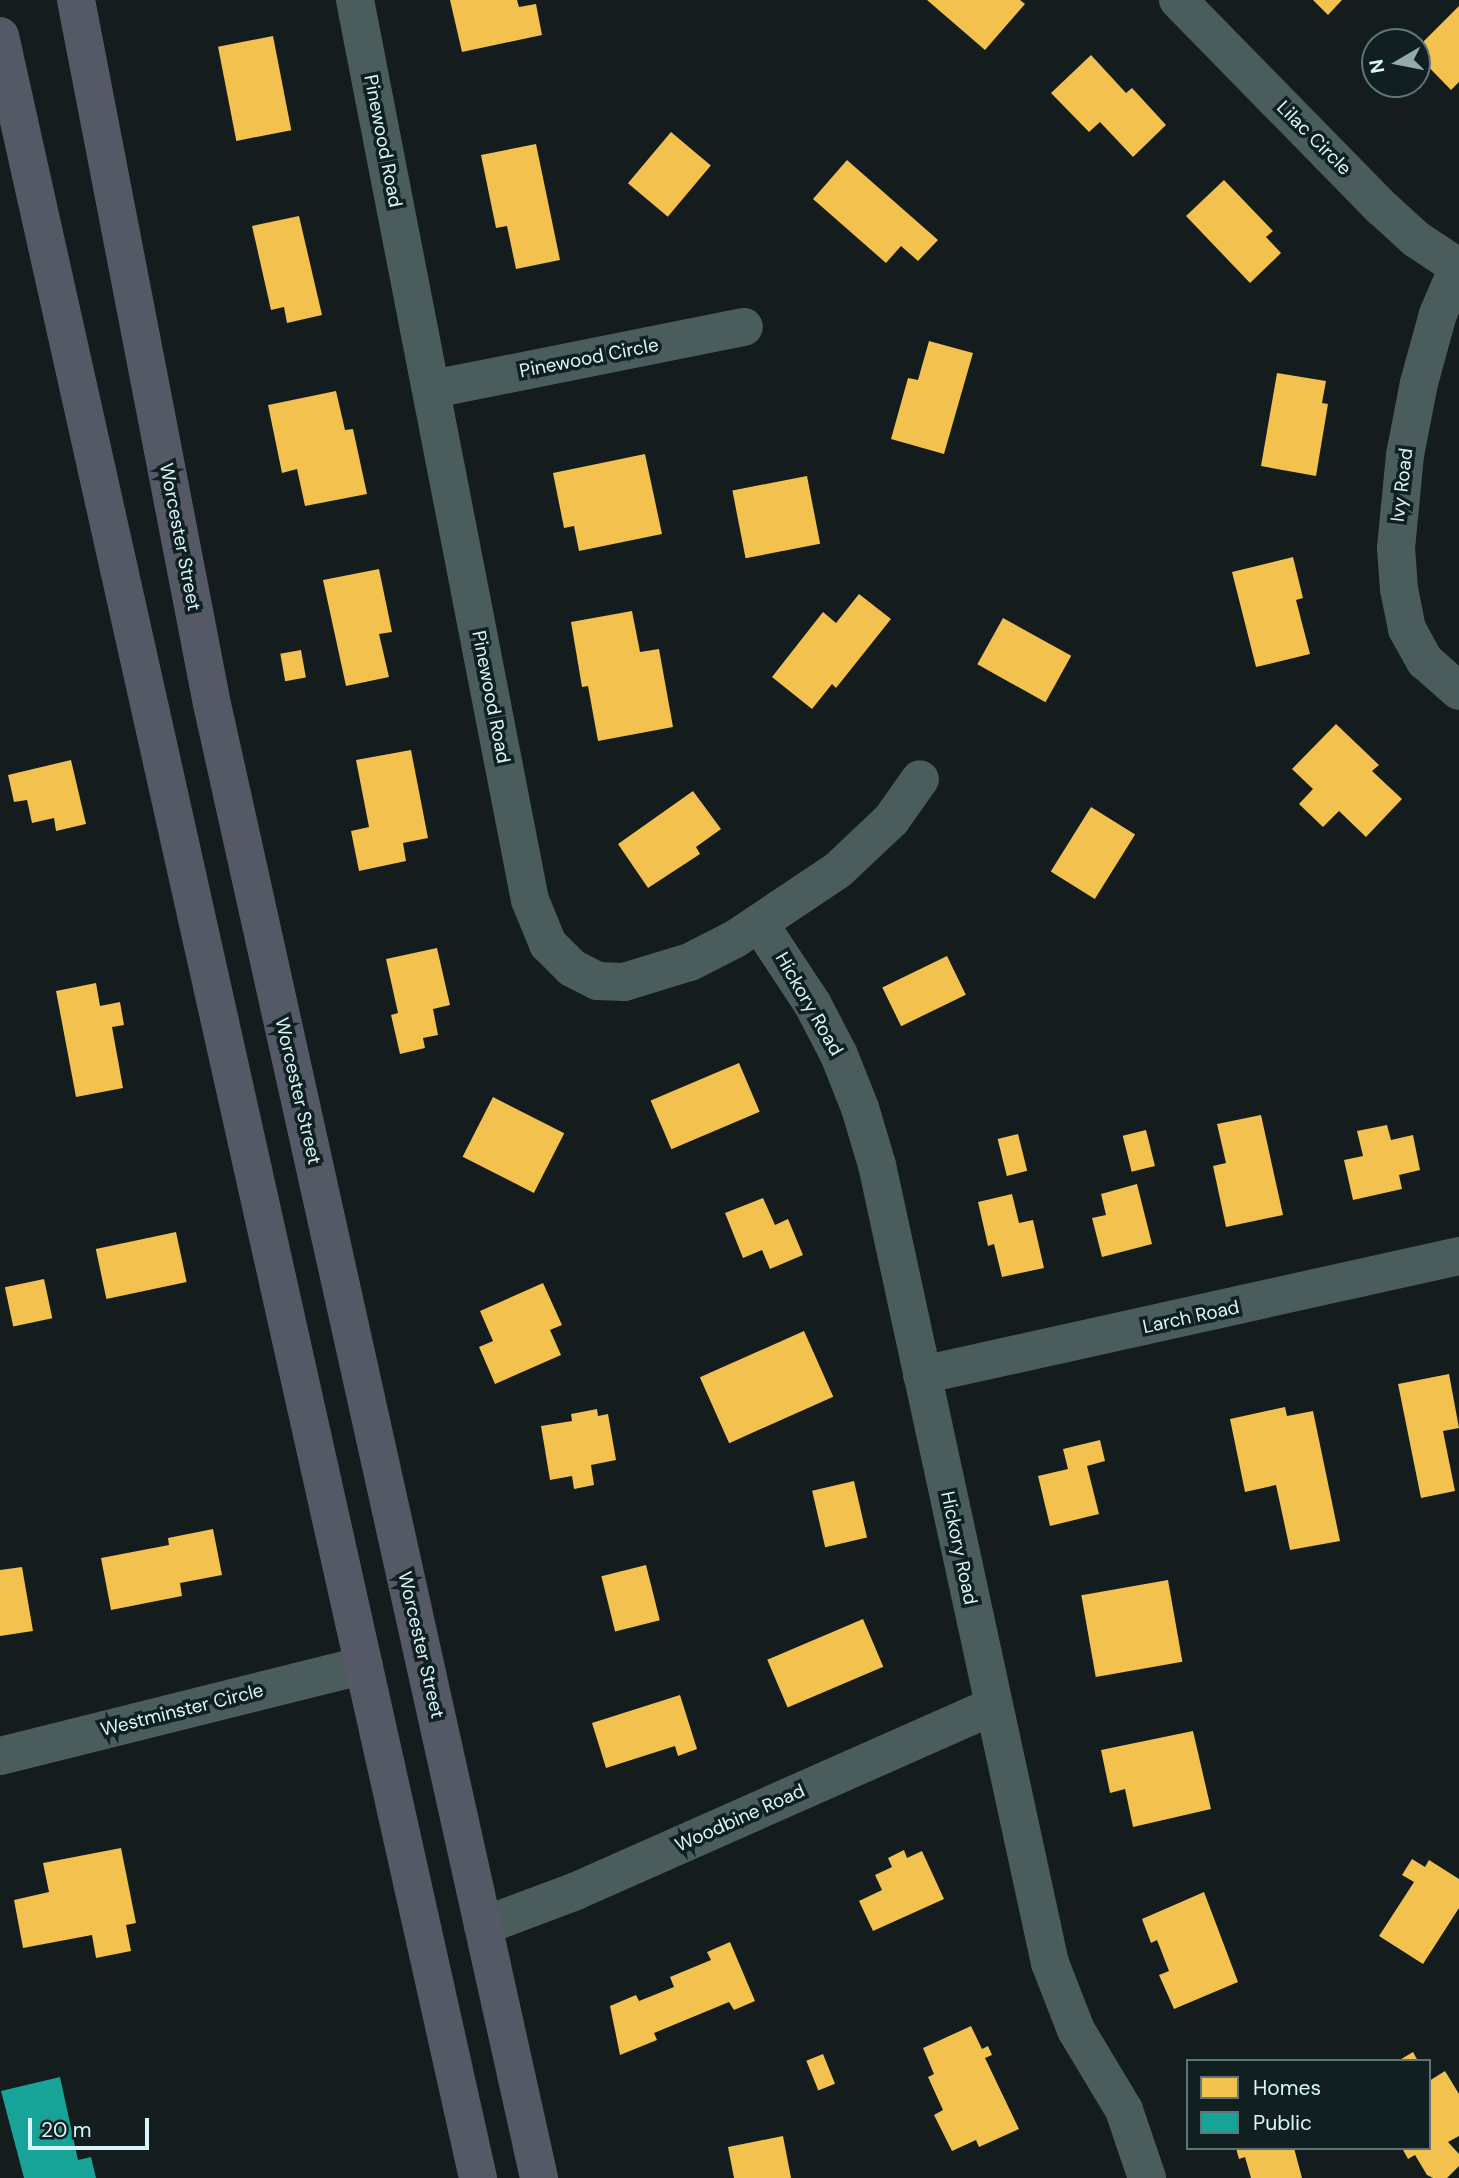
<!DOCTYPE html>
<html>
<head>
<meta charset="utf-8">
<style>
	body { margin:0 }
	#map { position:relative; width:1459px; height:2178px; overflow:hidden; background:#141c1e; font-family:"DM Sans",sans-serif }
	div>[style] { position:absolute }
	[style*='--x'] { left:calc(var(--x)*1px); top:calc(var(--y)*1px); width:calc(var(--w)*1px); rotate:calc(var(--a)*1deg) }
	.homes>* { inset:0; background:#f2c14e; transform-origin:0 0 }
	.public>* { inset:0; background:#17a398 }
	.minor>* { height:38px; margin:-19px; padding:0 19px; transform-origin:19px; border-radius:19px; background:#4a5c5c }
	.highway>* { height:38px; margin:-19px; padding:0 19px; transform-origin:19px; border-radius:19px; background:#555865 }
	span { translate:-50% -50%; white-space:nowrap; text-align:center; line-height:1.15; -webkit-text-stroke:7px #111f21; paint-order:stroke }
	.street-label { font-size:19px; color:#d6f6fa }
	.legend { position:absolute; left:1186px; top:2059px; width:245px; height:91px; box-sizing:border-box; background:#111f21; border:2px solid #607578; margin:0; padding:9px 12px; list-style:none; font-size:21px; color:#d6f6fa }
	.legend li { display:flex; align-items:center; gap:14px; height:35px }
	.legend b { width:35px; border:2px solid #607578 }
	.north { position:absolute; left:1361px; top:28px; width:70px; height:70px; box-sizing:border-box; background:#111f21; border:2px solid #607578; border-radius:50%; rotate:260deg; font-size:19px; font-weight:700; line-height:28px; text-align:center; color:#d6f6fa }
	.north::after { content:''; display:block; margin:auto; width:24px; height:32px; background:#92aaad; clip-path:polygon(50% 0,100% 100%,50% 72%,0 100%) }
	.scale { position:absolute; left:28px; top:2118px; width:121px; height:32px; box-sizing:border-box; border:4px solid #d6f6fa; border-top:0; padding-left:9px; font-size:21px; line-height:24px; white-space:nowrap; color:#d6f6fa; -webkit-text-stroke:5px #111f21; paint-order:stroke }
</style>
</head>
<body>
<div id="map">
	<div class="homes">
		<div style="clip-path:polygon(450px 0,517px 0,519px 7px,536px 4px,542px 35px,462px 52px)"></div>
		<div style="clip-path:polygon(927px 0,1020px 0,1025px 4px,985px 50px)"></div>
		<div style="clip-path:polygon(1313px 0,1342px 0,1328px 15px)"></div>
		<div style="clip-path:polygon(1459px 6px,1459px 82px,1451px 90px,1417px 55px,1417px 48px)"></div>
		<div style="left:273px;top:36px;width:96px;height:56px;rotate:79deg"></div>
		<div style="clip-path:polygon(1091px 55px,1126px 93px,1132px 88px,1166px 125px,1133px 157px,1100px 122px,1089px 132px,1051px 93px)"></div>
		<div style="left:671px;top:132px;width:52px;height:67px;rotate:40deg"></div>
		<div style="clip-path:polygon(536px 144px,560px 260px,516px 269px,507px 226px,496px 228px,481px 155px)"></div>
		<div style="clip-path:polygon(847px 160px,938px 240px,918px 261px,901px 246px,886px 263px,813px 199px)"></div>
		<div style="clip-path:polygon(1224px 180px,1273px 231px,1266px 237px,1281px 253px,1250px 283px,1186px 216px)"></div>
		<div style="clip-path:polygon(299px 216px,322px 315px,287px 323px,284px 307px,271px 310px,252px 226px)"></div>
		<div style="clip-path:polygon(929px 341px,973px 353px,944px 454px,891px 439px,908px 378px,918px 380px)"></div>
		<div style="clip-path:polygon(1277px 373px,1326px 381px,1322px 403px,1328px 404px,1316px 476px,1261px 466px)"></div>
		<div style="clip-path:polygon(336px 391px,345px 430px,353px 429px,367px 494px,305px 506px,297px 469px,282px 473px,268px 405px)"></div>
		<div style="clip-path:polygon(645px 454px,662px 534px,579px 551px,574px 526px,564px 528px,553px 473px)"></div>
		<div style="left:807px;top:476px;width:69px;height:76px;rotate:79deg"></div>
		<div style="clip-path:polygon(1293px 557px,1303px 598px,1296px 600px,1310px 654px,1256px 667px,1232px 572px)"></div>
		<div style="clip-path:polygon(379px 569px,392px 632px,379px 634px,389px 677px,346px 686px,323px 580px)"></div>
		<div style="clip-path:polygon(859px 594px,891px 619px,836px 688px,832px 684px,812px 709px,772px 677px,823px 612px,836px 623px)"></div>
		<div style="clip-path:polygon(632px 611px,640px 652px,659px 649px,673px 727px,598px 741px,588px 686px,582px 687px,571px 622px)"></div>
		<div style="left:1003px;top:618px;width:78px;height:53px;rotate:29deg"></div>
		<div style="left:301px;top:650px;width:28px;height:21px;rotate:80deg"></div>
		<div style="clip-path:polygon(1336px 724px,1379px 765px,1372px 771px,1402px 799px,1366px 837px,1339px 811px,1323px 827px,1299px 804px,1313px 789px,1292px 769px)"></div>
		<div style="clip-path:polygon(411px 750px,428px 838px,403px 843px,406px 861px,359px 871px,351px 831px,369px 827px,356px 760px)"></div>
		<div style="clip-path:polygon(71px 760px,86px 824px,56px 831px,54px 818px,32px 823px,27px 800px,14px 802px,8px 775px)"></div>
		<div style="clip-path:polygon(693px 791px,721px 829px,696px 847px,700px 854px,648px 888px,618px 844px)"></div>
		<div style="left:1091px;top:807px;width:52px;height:76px;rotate:32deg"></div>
		<div style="clip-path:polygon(437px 948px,450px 1005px,433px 1009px,438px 1035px,423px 1038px,425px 1048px,400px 1054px,391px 1015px,398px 1013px,386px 959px)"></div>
		<div style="left:947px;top:956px;width:43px;height:72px;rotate:64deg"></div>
		<div style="clip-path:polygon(96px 983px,100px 1006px,120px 1002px,124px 1025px,112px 1027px,123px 1088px,76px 1097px,56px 991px)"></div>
		<div style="left:739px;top:1063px;width:53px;height:96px;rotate:67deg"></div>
		<div style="left:493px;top:1097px;width:80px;height:67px;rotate:27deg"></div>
		<div style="clip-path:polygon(1261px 1115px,1283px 1215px,1226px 1227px,1213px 1166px,1226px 1163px,1217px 1124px)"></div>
		<div style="clip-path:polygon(1387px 1125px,1391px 1140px,1413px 1135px,1420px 1170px,1399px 1175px,1402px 1189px,1353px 1200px,1344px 1160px,1363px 1156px,1357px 1131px)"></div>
		<div style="left:1146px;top:1130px;width:37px;height:24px;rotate:76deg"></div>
		<div style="left:1018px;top:1134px;width:38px;height:21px;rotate:76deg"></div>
		<div style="clip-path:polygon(1137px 1184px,1152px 1244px,1102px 1257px,1092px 1218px,1106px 1215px,1101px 1194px)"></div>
		<div style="clip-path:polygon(1012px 1194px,1019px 1223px,1033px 1220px,1044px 1268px,1002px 1277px,994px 1244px,988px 1246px,978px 1202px)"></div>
		<div style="clip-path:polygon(763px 1198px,775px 1225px,788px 1219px,803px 1255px,770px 1269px,762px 1250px,743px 1258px,725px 1213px)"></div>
		<div style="left:176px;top:1232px;width:51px;height:82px;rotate:78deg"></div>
		<div style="left:44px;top:1279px;width:40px;height:40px;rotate:78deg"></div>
		<div style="clip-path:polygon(543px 1283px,562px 1325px,550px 1330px,561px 1355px,495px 1384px,479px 1347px,493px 1341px,480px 1311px)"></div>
		<div style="left:804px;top:1331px;width:72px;height:114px;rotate:66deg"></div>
		<div style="clip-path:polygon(1449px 1374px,1459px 1428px,1443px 1431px,1455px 1491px,1421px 1498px,1398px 1384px)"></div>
		<div style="clip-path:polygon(1285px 1407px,1287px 1416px,1313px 1411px,1340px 1541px,1290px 1550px,1276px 1485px,1245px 1492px,1230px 1419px)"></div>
		<div style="clip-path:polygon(597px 1409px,598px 1416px,608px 1414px,616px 1460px,591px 1465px,594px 1485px,574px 1489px,572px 1476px,550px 1480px,541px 1426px,572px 1421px,571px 1414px)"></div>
		<div style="clip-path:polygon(1100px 1440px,1105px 1461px,1087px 1466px,1099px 1514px,1050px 1526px,1038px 1476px,1068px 1469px,1063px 1449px)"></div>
		<div style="left:854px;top:1481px;width:58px;height:43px;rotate:77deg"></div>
		<div style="clip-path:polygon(213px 1529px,222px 1575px,180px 1583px,182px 1596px,111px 1610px,101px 1558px,169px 1545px,168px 1538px)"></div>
		<div style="left:646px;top:1565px;width:57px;height:46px;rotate:76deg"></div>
		<div style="clip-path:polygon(22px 1567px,33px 1631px,0 1636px,0 1570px)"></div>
		<div style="left:1168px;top:1580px;width:83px;height:88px;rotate:80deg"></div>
		<div style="left:863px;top:1619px;width:52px;height:104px;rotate:67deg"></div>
		<div style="clip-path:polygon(680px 1695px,697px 1749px,678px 1756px,675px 1746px,606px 1768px,592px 1723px)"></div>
		<div style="clip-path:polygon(1193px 1731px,1211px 1809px,1133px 1827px,1125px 1789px,1110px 1793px,1101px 1750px)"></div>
		<div style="clip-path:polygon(121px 1848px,136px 1923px,126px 1925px,131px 1951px,96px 1958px,92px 1935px,23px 1948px,14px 1900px,49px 1892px,43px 1863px)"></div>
		<div style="clip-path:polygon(904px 1850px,907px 1858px,922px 1851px,944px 1899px,873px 1931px,859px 1901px,882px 1890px,875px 1875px,892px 1867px,888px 1858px)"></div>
		<div style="clip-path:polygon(1412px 1859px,1425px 1867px,1429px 1860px,1459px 1879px,1459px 1908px,1423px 1964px,1379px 1936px,1414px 1882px,1402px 1875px)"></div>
		<div style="clip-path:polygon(1204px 1892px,1238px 1982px,1174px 2009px,1159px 1975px,1169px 1971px,1157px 1940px,1151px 1943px,1142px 1919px)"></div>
		<div style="clip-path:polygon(730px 1942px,755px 2001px,734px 2010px,729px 2002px,654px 2033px,657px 2040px,620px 2055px,610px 2006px,636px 1995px,639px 2001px,674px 1987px,670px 1977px,711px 1960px,707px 1952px)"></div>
		<div style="clip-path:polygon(971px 2026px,982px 2049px,988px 2046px,992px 2055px,985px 2058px,1019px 2129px,979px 2147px,976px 2140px,952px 2151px,934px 2115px,943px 2110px,928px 2077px,934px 2074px,923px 2048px)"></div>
		<div style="clip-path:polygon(1413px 2052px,1418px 2061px,1398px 2061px)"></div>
		<div style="left:823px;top:2054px;width:32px;height:18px;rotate:68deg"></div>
		<div style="clip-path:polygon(1445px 2071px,1459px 2094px,1459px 2136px,1448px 2142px,1459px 2154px,1459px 2166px,1447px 2178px,1433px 2178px,1427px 2175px,1415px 2155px,1408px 2159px,1402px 2148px,1429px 2148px,1429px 2081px)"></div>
		<div style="clip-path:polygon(783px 2136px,791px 2178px,734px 2178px,728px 2147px)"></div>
		<div style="clip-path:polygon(1236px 2148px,1294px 2148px,1302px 2178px,1251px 2178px,1245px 2157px,1239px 2159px)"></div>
	</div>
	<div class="public">
		<div style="clip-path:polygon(60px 2077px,78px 2160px,91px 2157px,96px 2178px,24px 2178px,1px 2091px)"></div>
	</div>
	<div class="minor">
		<div style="--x:355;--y:0;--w:917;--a:79"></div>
		<div style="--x:530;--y:900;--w:48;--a:67.8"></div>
		<div style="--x:548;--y:944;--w:34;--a:45"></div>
		<div style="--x:572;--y:968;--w:28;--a:27"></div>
		<div style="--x:597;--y:981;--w:27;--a:2"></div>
		<div style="--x:624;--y:982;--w:69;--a:-16.9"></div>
		<div style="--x:690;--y:962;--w:51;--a:-27.1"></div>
		<div style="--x:735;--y:939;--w:124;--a:-33.8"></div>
		<div style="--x:838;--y:870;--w:73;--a:-43.3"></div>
		<div style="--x:891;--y:820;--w:50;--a:-54.7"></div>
		<div style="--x:1178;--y:0;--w:291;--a:45.6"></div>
		<div style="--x:1382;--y:208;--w:46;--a:42.4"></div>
		<div style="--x:1416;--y:239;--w:50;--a:33.7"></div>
		<div style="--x:1459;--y:265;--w:53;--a:113.2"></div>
		<div style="--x:1438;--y:314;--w:72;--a:105.4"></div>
		<div style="--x:1419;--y:383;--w:73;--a:101"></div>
		<div style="--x:1405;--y:455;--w:93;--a:95.5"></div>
		<div style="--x:1396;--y:548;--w:41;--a:85.8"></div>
		<div style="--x:1399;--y:589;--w:41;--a:78.7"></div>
		<div style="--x:1407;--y:629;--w:37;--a:61"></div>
		<div style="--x:1425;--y:661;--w:45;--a:41.4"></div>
		<div style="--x:433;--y:389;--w:317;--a:-11.3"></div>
		<div style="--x:759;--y:923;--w:98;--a:56.6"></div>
		<div style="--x:813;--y:1005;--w:56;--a:62.5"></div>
		<div style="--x:839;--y:1055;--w:57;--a:68.4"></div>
		<div style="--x:860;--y:1108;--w:59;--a:73.4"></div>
		<div style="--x:877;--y:1165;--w:817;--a:77.77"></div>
		<div style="--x:1050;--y:1963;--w:72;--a:68.8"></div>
		<div style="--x:1076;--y:2030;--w:93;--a:59"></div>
		<div style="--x:1124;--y:2110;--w:72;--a:71.3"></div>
		<div style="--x:922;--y:1375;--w:550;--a:-12.49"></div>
		<div style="--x:0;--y:1756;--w:375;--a:-14"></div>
		<div style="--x:483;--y:1926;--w:99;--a:-20.6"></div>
		<div style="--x:576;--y:1891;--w:457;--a:-23.9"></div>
	</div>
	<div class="highway">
		<div style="--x:76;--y:0;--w:717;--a:79.07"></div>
		<div style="--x:212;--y:704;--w:1510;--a:77.49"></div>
		<div style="--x:0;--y:36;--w:2195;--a:77.42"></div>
	</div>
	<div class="street-label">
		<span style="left:1314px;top:138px;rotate:45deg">Lilac Circle</span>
		<span style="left:383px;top:141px;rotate:79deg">Pinewood Road</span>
		<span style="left:589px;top:358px;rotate:-11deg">Pinewood Circle</span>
		<span style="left:1402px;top:485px;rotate:-83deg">Ivy Road</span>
		<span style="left:180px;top:537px;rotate:79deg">Worcester Street</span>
		<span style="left:491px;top:697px;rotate:79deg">Pinewood Road</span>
		<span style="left:809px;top:1004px;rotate:60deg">Hickory Road</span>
		<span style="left:298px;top:1091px;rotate:77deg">Worcester Street</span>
		<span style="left:1191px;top:1317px;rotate:-12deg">Larch Road</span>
		<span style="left:959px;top:1548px;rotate:78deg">Hickory Road</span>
		<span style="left:421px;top:1645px;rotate:77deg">Worcester Street</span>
		<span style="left:182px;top:1710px;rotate:-14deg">Westminster Circle</span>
		<span style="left:740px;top:1818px;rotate:-24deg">Woodbine Road</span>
	</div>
	<ul class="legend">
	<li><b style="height:19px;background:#f2c14e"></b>Homes</li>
	<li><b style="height:19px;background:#17a398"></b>Public</li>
	</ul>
	<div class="north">N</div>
	<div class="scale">20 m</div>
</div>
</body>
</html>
